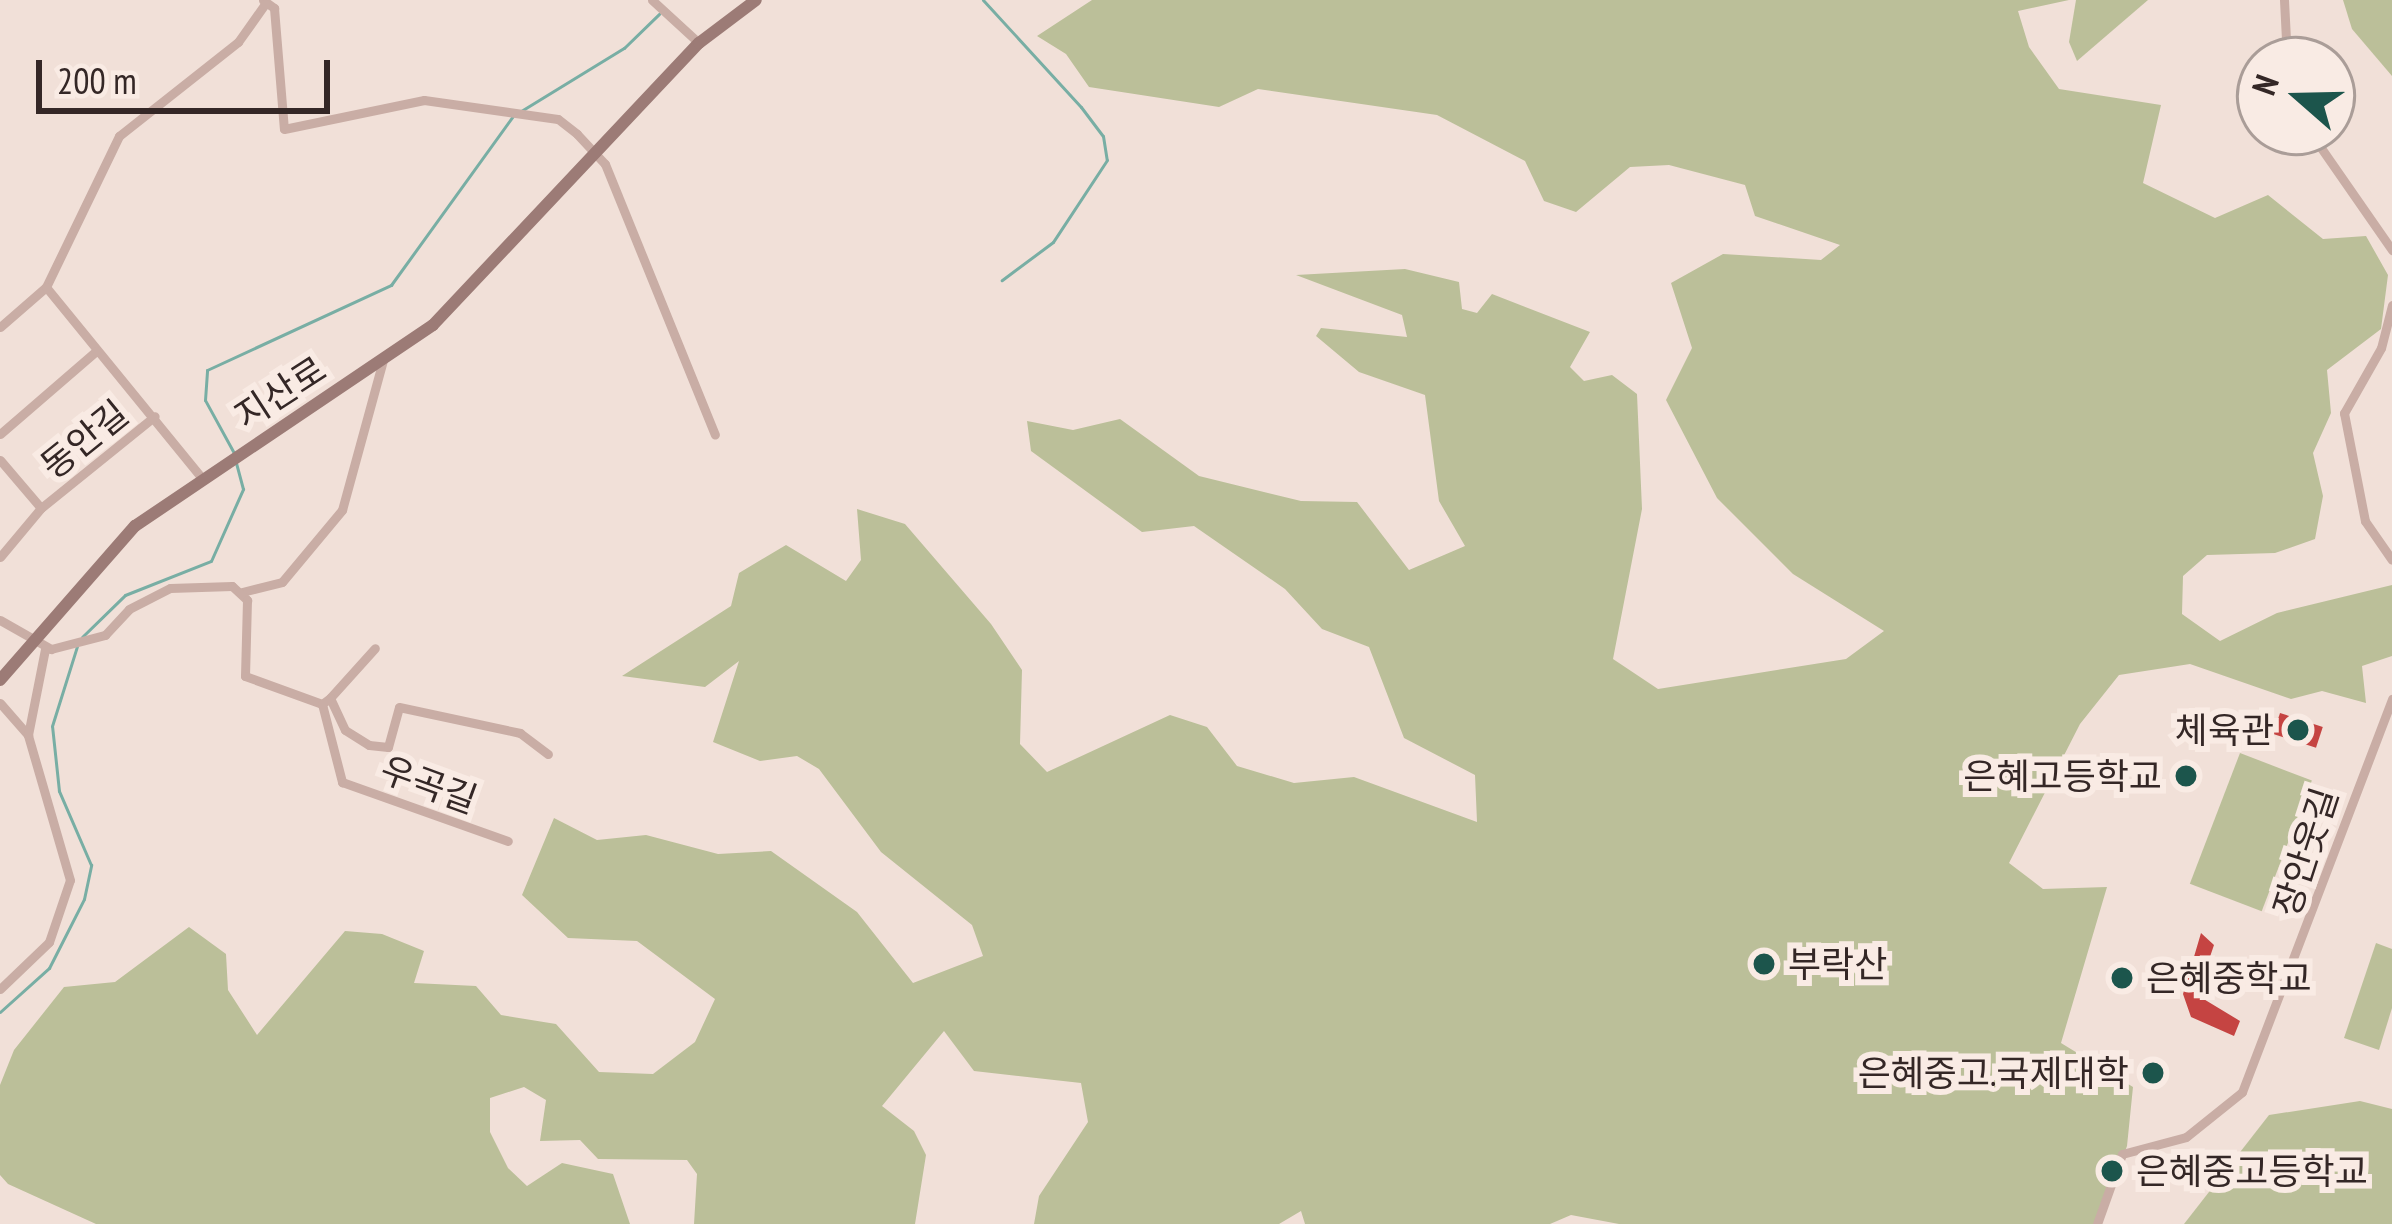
<!DOCTYPE html>
<html>
<head>
<meta charset="utf-8">
<style>
	body { margin:0 }
	#map { position:relative; width:2392px; height:1224px; overflow:hidden; background:#f1e0d8; font-family:"PT Sans Narrow","Noto Sans KR",sans-serif }
	div>[style] { position:absolute }
	[style*='--x'] { left:calc(var(--x)*1px); top:calc(var(--y)*1px); width:calc(var(--w)*1px); rotate:calc(var(--a)*1deg) }
	.green>* { inset:0; background:#bbbf99; transform-origin:0 0 }
	.stream>* { height:3px; margin:-1.5px; padding:0 1.5px; transform-origin:1.5px; border-radius:1.5px; background:#78aea4 }
	.building>* { inset:0; background:#c54442; transform-origin:0 0 }
	.minor>* { height:9px; margin:-4.5px; padding:0 4.5px; transform-origin:4.5px; border-radius:4.5px; background:#c9ada5 }
	.secondary>* { height:12px; margin:-6px; padding:0 6px; transform-origin:6px; border-radius:6px; background:#9c7b76 }
	.dots>* { width:33px; height:33px; translate:-50% -50%; box-sizing:border-box; border:6px solid #f9ebe4; border-radius:50% }
	span { translate:-50% -50%; white-space:nowrap; text-align:center; line-height:1.15; -webkit-text-stroke:12px #f9ebe4; paint-order:stroke }
	.street-label { font-size:36px; color:#342726 }
	.poi-label { font-size:36px; color:#342726 }
	.right { translate:-100% -50%; text-align:right }
	.left { translate:0 -50%; text-align:left }
	.north { position:absolute; left:2236px; top:36px; width:120px; height:120px; box-sizing:border-box; background:#f9ebe4; border:3px solid #aa9d98; border-radius:50%; rotate:290deg; font-size:33px; font-weight:700; line-height:48px; text-align:center; color:#342726 }
	.north::after { content:''; display:block; margin:auto; width:42px; height:54px; background:#1c554c; clip-path:polygon(50% 0,100% 100%,50% 72%,0 100%) }
	.scale { position:absolute; left:36px; top:60px; width:294px; height:54px; box-sizing:border-box; border:6px solid #342726; border-top:0; padding-left:15px; font-size:36px; line-height:42px; white-space:nowrap; color:#342726; -webkit-text-stroke:9px #f9ebe4; paint-order:stroke }
</style>
</head>
<body>
<div id="map">
	<div class="green">
		<div style="clip-path:polygon(1092px 0,2069px 0,2018px 11px,2029px 47px,2059px 89px,2161px 105px,2143px 183px,2215px 218px,2268px 195px,2323px 239px,2366px 236px,2388px 275px,2381px 329px,2327px 370px,2331px 413px,2313px 453px,2323px 496px,2315px 539px,2275px 553px,2207px 555px,2183px 576px,2182px 614px,2220px 641px,2277px 613px,2392px 585px,2392px 656px,2362px 666px,2366px 703px,2322px 691px,2291px 699px,2190px 664px,2119px 675px,2080px 724px,2009px 863px,2043px 889px,2107px 887px,2061px 1043px,2133px 1087px,2127px 1146px,2099px 1224px,1619px 1224px,1571px 1215px,1550px 1224px,1305px 1224px,1301px 1211px,1279px 1224px,1034px 1224px,1039px 1196px,1088px 1122px,1081px 1083px,974px 1071px,944px 1031px,882px 1106px,914px 1131px,926px 1155px,915px 1224px,694px 1224px,697px 1174px,687px 1160px,598px 1159px,580px 1140px,540px 1141px,546px 1100px,524px 1087px,490px 1098px,490px 1132px,508px 1168px,527px 1186px,562px 1163px,613px 1174px,630px 1224px,96px 1224px,8px 1184px,0 1175px,0 1085px,14px 1050px,64px 987px,115px 982px,189px 927px,226px 954px,228px 990px,257px 1035px,345px 931px,382px 934px,424px 951px,414px 983px,476px 986px,501px 1015px,556px 1024px,599px 1072px,653px 1074px,695px 1042px,715px 999px,637px 941px,568px 938px,522px 895px,554px 818px,597px 840px,646px 835px,718px 854px,771px 851px,857px 912px,913px 983px,983px 956px,972px 925px,881px 852px,819px 769px,797px 756px,760px 761px,713px 742px,739px 661px,705px 687px,622px 676px,731px 606px,739px 573px,786px 545px,846px 581px,861px 560px,857px 509px,905px 524px,991px 624px,1022px 670px,1020px 744px,1047px 772px,1170px 715px,1207px 727px,1237px 766px,1294px 783px,1354px 777px,1477px 822px,1475px 775px,1404px 738px,1369px 647px,1322px 629px,1285px 589px,1194px 526px,1142px 532px,1031px 451px,1027px 421px,1073px 430px,1120px 419px,1199px 476px,1301px 501px,1357px 502px,1409px 570px,1465px 546px,1439px 501px,1425px 395px,1359px 372px,1316px 336px,1321px 328px,1407px 337px,1402px 315px,1296px 275px,1405px 269px,1459px 282px,1462px 309px,1477px 313px,1492px 294px,1590px 332px,1570px 367px,1584px 381px,1612px 375px,1637px 394px,1642px 509px,1613px 659px,1658px 689px,1846px 659px,1884px 631px,1793px 574px,1717px 498px,1666px 400px,1692px 348px,1671px 283px,1723px 254px,1821px 260px,1840px 245px,1755px 216px,1745px 185px,1669px 165px,1630px 167px,1576px 212px,1544px 201px,1525px 161px,1437px 115px,1258px 89px,1219px 107px,1089px 87px,1066px 54px,1037px 36px)"></div>
		<div style="clip-path:polygon(2076px 0,2148px 0,2077px 61px,2069px 42px)"></div>
		<div style="clip-path:polygon(2343px 0,2392px 0,2392px 76px,2352px 29px)"></div>
		<div style="left:2240px;top:753px;width:77px;height:140px;rotate:21deg"></div>
		<div style="clip-path:polygon(2376px 943px,2392px 949px,2392px 1008px,2379px 1050px,2344px 1038px)"></div>
		<div style="clip-path:polygon(2360px 1101px,2392px 1109px,2392px 1224px,2184px 1224px,2269px 1115px)"></div>
	</div>
	<div class="stream">
		<div style="--x:983;--y:0;--w:145;--a:47.5"></div>
		<div style="--x:1081;--y:107;--w:36;--a:53"></div>
		<div style="--x:1103;--y:136;--w:24;--a:81"></div>
		<div style="--x:1107;--y:160;--w:98;--a:123.4"></div>
		<div style="--x:1053;--y:242;--w:64;--a:143.3"></div>
		<div style="--x:521;--y:111;--w:121;--a:-31.5"></div>
		<div style="--x:624;--y:48;--w:49;--a:-44.2"></div>
		<div style="--x:234;--y:453;--w:60;--a:-118.7"></div>
		<div style="--x:205;--y:400;--w:30;--a:-86"></div>
		<div style="--x:207;--y:370;--w:203;--a:-24.8"></div>
		<div style="--x:391;--y:285;--w:208;--a:-54.2"></div>
		<div style="--x:82;--y:637;--w:60;--a:-44.3"></div>
		<div style="--x:125;--y:595;--w:92;--a:-21.6"></div>
		<div style="--x:211;--y:561;--w:79;--a:-66"></div>
		<div style="--x:243;--y:489;--w:28;--a:-105"></div>
		<div style="--x:0;--y:1012;--w:66;--a:-41.9"></div>
		<div style="--x:49;--y:968;--w:77;--a:-63.1"></div>
		<div style="--x:84;--y:899;--w:35;--a:-78"></div>
		<div style="--x:91;--y:865;--w:81;--a:-113.4"></div>
		<div style="--x:59;--y:791;--w:65;--a:-96.1"></div>
		<div style="--x:52;--y:726;--w:84;--a:-72.6"></div>
	</div>
	<div class="building">
		<div style="left:2280px;top:713px;width:45px;height:22px;rotate:18deg"></div>
		<div style="clip-path:polygon(2201px 933px,2214px 945px,2197px 995px,2240px 1021px,2234px 1036px,2191px 1017px,2183px 994px)"></div>
	</div>
	<div class="minor">
		<div style="--x:263;--y:0;--w:14;--a:36"></div>
		<div style="--x:274;--y:8;--w:121;--a:85.3"></div>
		<div style="--x:284;--y:129;--w:143;--a:-11.7"></div>
		<div style="--x:424;--y:100;--w:135;--a:8.1"></div>
		<div style="--x:558;--y:119;--w:24;--a:38"></div>
		<div style="--x:577;--y:134;--w:41;--a:47"></div>
		<div style="--x:605;--y:164;--w:292;--a:67.9"></div>
		<div style="--x:652;--y:0;--w:64;--a:42.5"></div>
		<div style="--x:2284;--y:0;--w:60;--a:87.1"></div>
		<div style="--x:2310;--y:132;--w:144;--a:55.2"></div>
		<div style="--x:46;--y:287;--w:168;--a:-64.2"></div>
		<div style="--x:119;--y:136;--w:152;--a:-38.3"></div>
		<div style="--x:238;--y:42;--w:47;--a:-54.6"></div>
		<div style="--x:2392;--y:305;--w:44;--a:104.3"></div>
		<div style="--x:2381;--y:348;--w:75;--a:119.6"></div>
		<div style="--x:2344;--y:413;--w:110;--a:79"></div>
		<div style="--x:2365;--y:521;--w:47;--a:55.3"></div>
		<div style="--x:0;--y:327;--w:61;--a:-41"></div>
		<div style="--x:46;--y:287;--w:247;--a:50.8"></div>
		<div style="--x:0;--y:434;--w:127;--a:-40.8"></div>
		<div style="--x:0;--y:460;--w:63;--a:49.5"></div>
		<div style="--x:0;--y:557;--w:64;--a:-50.1"></div>
		<div style="--x:41;--y:508;--w:146;--a:-38.9"></div>
		<div style="--x:242;--y:592;--w:41;--a:-14"></div>
		<div style="--x:282;--y:582;--w:94;--a:-50.2"></div>
		<div style="--x:342;--y:510;--w:156;--a:-74.7"></div>
		<div style="--x:0;--y:620;--w:59;--a:29.6"></div>
		<div style="--x:51;--y:649;--w:56;--a:-14.5"></div>
		<div style="--x:105;--y:635;--w:35;--a:-47"></div>
		<div style="--x:129;--y:609;--w:46;--a:-27.1"></div>
		<div style="--x:170;--y:588;--w:62;--a:-1.8"></div>
		<div style="--x:232;--y:586;--w:21;--a:43"></div>
		<div style="--x:247;--y:600;--w:76;--a:91.5"></div>
		<div style="--x:245;--y:676;--w:82;--a:20"></div>
		<div style="--x:322;--y:704;--w:81;--a:75.6"></div>
		<div style="--x:342;--y:782;--w:176;--a:19.6"></div>
		<div style="--x:330;--y:698;--w:67;--a:-48"></div>
		<div style="--x:0;--y:703;--w:43;--a:48.8"></div>
		<div style="--x:322;--y:704;--w:10;--a:-37"></div>
		<div style="--x:330;--y:698;--w:35;--a:65"></div>
		<div style="--x:345;--y:730;--w:28;--a:32"></div>
		<div style="--x:369;--y:745;--w:19;--a:6"></div>
		<div style="--x:388;--y:747;--w:41;--a:-74.6"></div>
		<div style="--x:399;--y:707;--w:124;--a:12.1"></div>
		<div style="--x:520;--y:733;--w:35;--a:37"></div>
		<div style="--x:0;--y:989;--w:68;--a:-43.8"></div>
		<div style="--x:49;--y:942;--w:65;--a:-71.3"></div>
		<div style="--x:70;--y:880;--w:151;--a:-106.2"></div>
		<div style="--x:28;--y:735;--w:88;--a:-78.8"></div>
		<div style="--x:2097;--y:1224;--w:74;--a:-70.3"></div>
		<div style="--x:2122;--y:1154;--w:66;--a:-14.9"></div>
		<div style="--x:2186;--y:1137;--w:72;--a:-38.8"></div>
		<div style="--x:2242;--y:1092;--w:421;--a:-69.1"></div>
	</div>
	<div class="secondary">
		<div style="--x:0;--y:680;--w:205;--a:-48.8"></div>
		<div style="--x:135;--y:526;--w:359;--a:-34"></div>
		<div style="--x:433;--y:325;--w:388;--a:-46.7"></div>
		<div style="--x:699;--y:43;--w:71;--a:-37"></div>
	</div>
	<div class="dots">
		<div style="left:2298px;top:730px;background:#1c554c"></div>
		<div style="left:2186px;top:776px;background:#1c554c"></div>
		<div style="left:1764px;top:964px;background:#1c554c"></div>
		<div style="left:2122px;top:978px;background:#1c554c"></div>
		<div style="left:2153px;top:1073px;background:#1c554c"></div>
		<div style="left:2112px;top:1171px;background:#1c554c"></div>
	</div>
	<div class="street-label">
		<span style="left:280px;top:392px;rotate:-33deg">지산로</span>
		<span style="left:84px;top:439px;rotate:-39deg">동안길</span>
		<span style="left:429px;top:784px;rotate:20deg">우곡길</span>
		<span style="left:2305px;top:852px;rotate:-72deg">장안웃길</span>
	</div>
	<div class="poi-label">
		<span class="right" style="left:2274px;top:730px">체육관</span>
		<span class="right" style="left:2162px;top:776px">은혜고등학교</span>
		<span class="left" style="left:1788px;top:964px">부락산</span>
		<span class="left" style="left:2146px;top:978px">은혜중학교</span>
		<span class="right" style="left:2129px;top:1073px">은혜중고.국제대학</span>
		<span class="left" style="left:2136px;top:1171px">은혜중고등학교</span>
	</div>
	<div class="north">N</div>
	<div class="scale">200 m</div>
</div>
</body>
</html>
